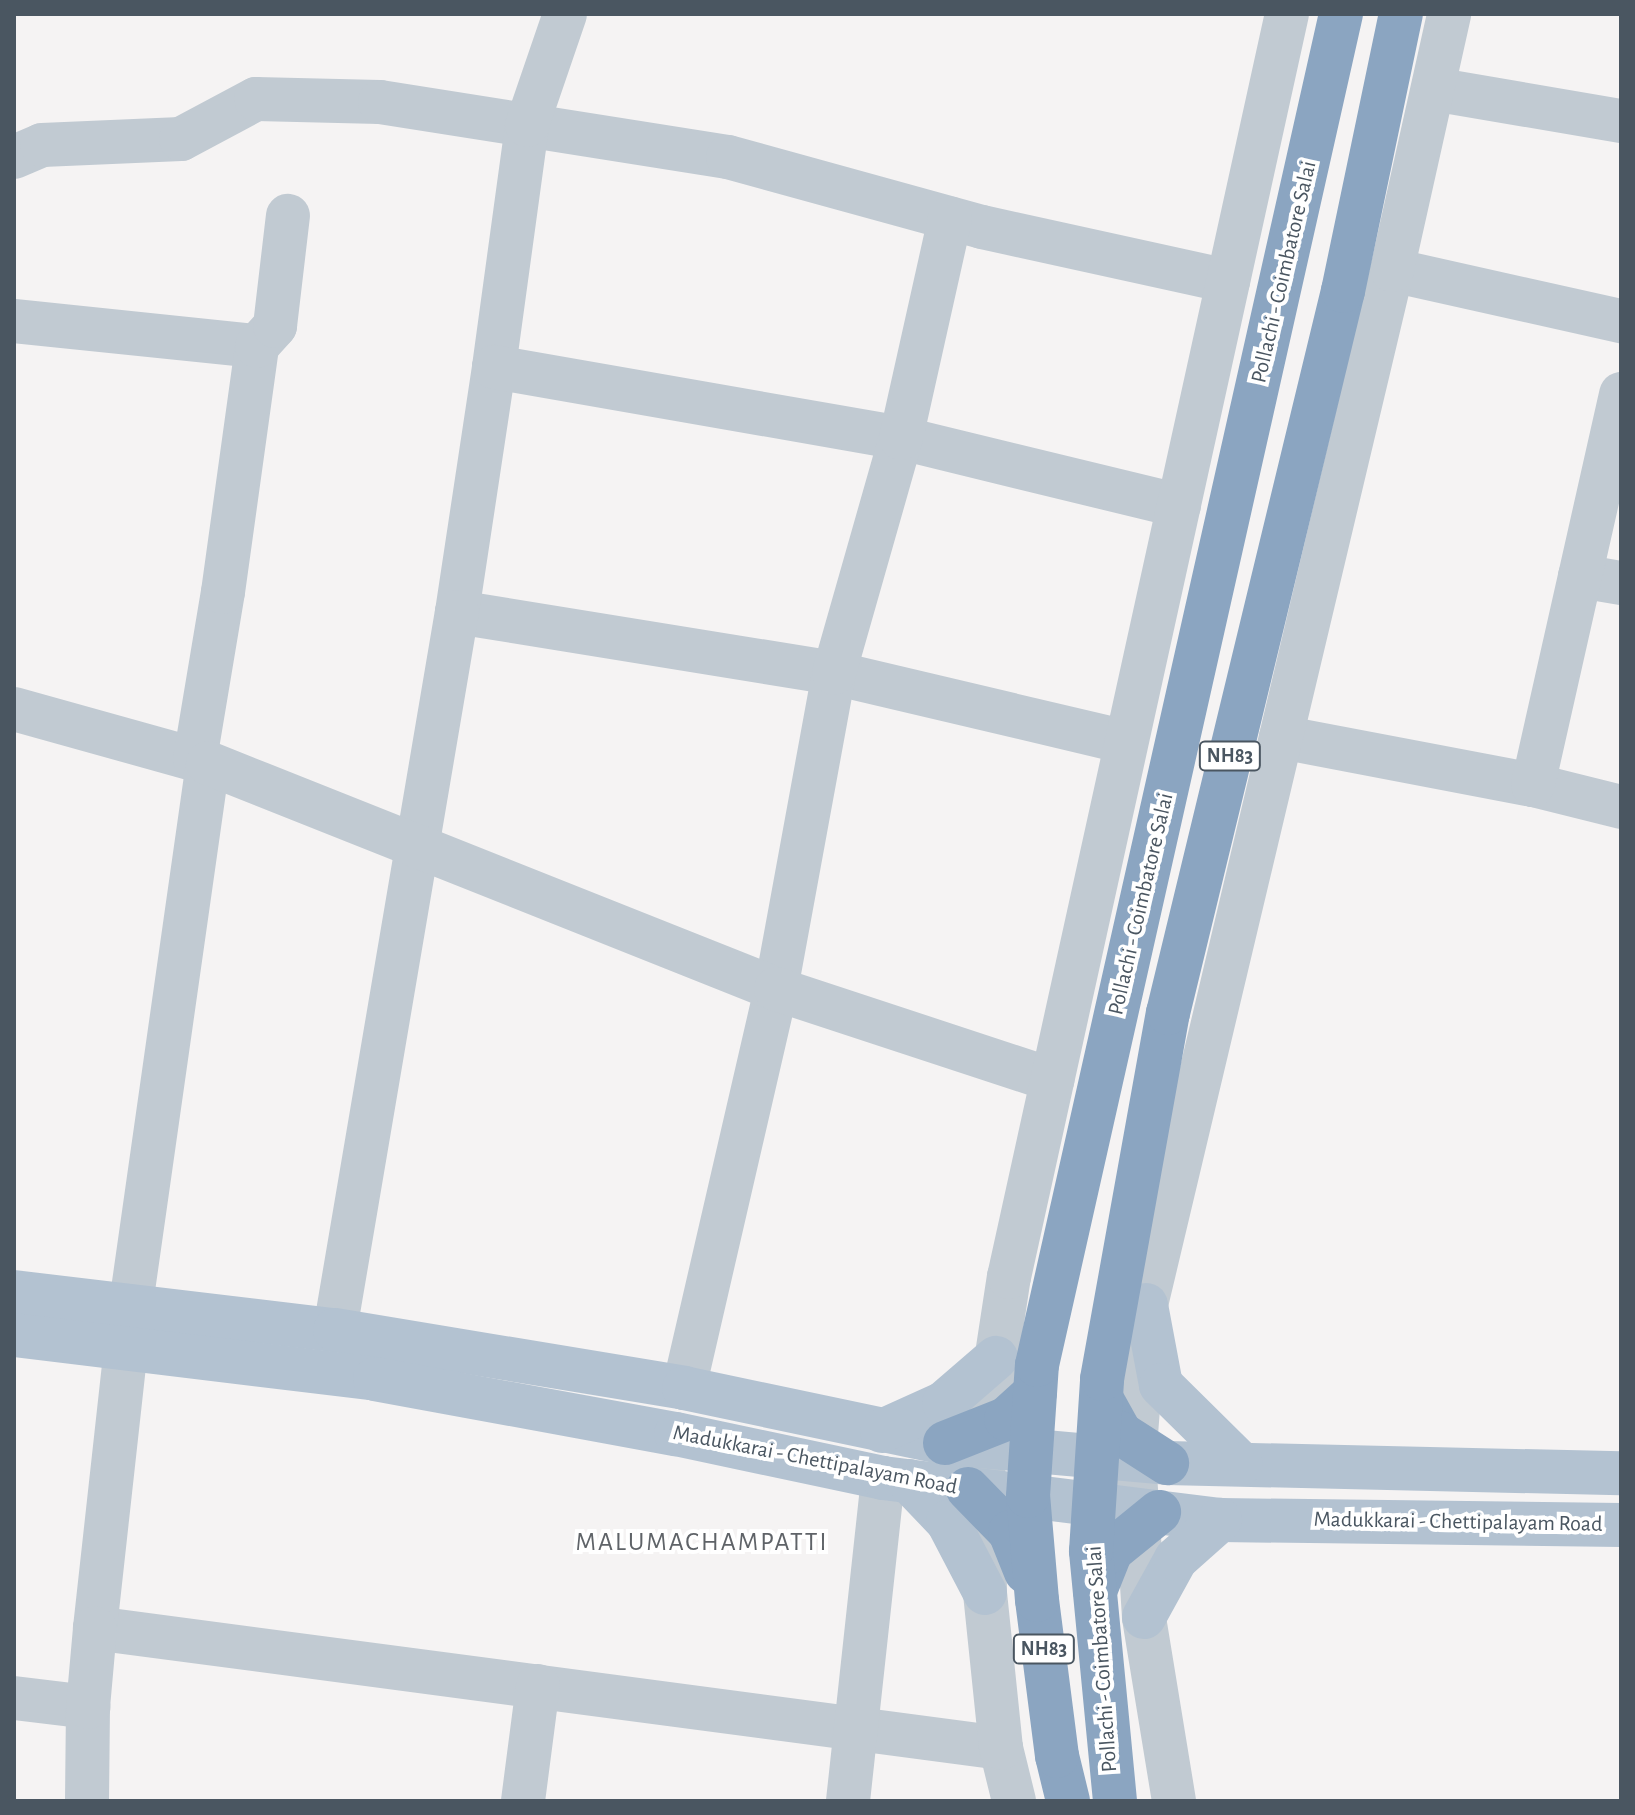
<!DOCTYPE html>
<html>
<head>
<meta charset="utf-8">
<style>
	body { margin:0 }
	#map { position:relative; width:1635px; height:1815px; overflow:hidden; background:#f5f3f3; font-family:"Alegreya Sans",sans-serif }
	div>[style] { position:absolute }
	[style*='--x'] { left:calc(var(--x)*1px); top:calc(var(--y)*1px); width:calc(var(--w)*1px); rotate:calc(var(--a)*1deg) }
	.minor>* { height:44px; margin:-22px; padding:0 22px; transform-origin:22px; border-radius:22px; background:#c1cad2 }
	.major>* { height:44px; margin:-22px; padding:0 22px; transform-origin:22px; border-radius:22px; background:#b3c2d1 }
	.highway>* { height:44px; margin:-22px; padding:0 22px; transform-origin:22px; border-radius:22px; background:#8ba5c1 }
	span { translate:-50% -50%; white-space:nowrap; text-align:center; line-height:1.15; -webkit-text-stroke:8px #fff; paint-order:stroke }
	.shield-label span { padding:2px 6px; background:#fff; border:2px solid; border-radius:6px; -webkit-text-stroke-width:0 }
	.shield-label { font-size:20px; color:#4a5661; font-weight:700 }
	.street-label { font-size:22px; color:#4a5661 }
	.quarter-label { font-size:26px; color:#5f6368; letter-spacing:2px }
	.frame { position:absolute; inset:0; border:16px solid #4a5661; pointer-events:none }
</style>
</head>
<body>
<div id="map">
	<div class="minor">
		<div style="--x:1433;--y:89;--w:191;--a:9.7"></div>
		<div style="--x:14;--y:157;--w:30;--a:-23"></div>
		<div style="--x:42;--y:145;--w:139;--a:-2.5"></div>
		<div style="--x:181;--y:139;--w:85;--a:-28.1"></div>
		<div style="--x:256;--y:99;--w:124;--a:1.4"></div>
		<div style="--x:380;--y:102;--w:352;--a:9"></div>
		<div style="--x:728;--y:157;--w:263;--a:15.4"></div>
		<div style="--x:982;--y:227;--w:252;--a:12.4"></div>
		<div style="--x:1392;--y:270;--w:235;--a:12.6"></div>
		<div style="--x:14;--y:321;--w:244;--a:5.9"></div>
		<div style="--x:494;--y:367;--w:244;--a:-82.2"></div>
		<div style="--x:527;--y:125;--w:117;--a:-71.1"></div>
		<div style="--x:1580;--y:576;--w:42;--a:9.7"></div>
		<div style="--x:14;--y:709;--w:201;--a:15.6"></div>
		<div style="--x:1281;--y:737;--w:257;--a:10.8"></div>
		<div style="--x:1533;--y:785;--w:91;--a:14"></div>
		<div style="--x:1126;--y:742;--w:300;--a:-166.7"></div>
		<div style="--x:834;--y:673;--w:382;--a:-170.8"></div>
		<div style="--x:457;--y:612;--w:248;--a:-81.4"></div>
		<div style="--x:494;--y:367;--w:413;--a:9.9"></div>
		<div style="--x:901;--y:438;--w:286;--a:13.7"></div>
		<div style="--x:195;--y:759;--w:169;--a:-80.5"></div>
		<div style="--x:223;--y:592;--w:248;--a:-82.1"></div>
		<div style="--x:257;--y:346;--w:27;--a:-48"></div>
		<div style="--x:275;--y:326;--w:111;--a:-83.3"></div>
		<div style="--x:1533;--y:785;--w:401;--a:-77.3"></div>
		<div style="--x:335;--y:1330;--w:728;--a:-80.36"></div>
		<div style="--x:684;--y:1388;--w:409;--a:-77"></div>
		<div style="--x:776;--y:989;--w:321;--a:-79.6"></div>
		<div style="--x:834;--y:673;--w:244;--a:-74.1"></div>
		<div style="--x:901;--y:438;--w:225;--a:-77.4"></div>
		<div style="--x:14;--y:1698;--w:75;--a:6.9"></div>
		<div style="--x:1001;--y:1748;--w:914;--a:-172.46"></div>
		<div style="--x:95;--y:1628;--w:326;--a:-83.7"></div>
		<div style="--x:131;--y:1304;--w:546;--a:-81.9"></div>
		<div style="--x:208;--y:763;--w:611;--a:21.7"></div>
		<div style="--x:776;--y:989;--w:291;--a:18.2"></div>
		<div style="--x:87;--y:1801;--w:94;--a:-89.4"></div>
		<div style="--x:88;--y:1707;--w:79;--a:-84.9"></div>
		<div style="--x:523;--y:1801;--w:116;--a:-82.6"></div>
		<div style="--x:848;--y:1801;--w:325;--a:-83.8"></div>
		<div style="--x:1014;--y:1801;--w:55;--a:-103.8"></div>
		<div style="--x:1001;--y:1748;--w:156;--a:-95.9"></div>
		<div style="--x:985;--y:1593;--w:147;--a:-90.8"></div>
		<div style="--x:983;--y:1446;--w:171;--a:-81.3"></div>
		<div style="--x:1009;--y:1277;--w:1293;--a:-77.59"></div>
		<div style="--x:1174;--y:1801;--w:186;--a:-99.3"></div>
		<div style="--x:1144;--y:1617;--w:157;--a:-93.6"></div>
		<div style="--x:1134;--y:1460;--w:155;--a:-85.6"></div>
		<div style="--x:1146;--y:1305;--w:1064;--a:-76.63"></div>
		<div style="--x:1392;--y:270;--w:262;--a:-77.4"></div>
	</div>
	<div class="major">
		<div style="--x:14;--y:1292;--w:323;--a:6.8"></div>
		<div style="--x:335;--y:1330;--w:354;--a:9.4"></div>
		<div style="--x:684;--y:1388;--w:267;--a:11.9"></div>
		<div style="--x:945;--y:1443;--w:223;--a:5.1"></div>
		<div style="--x:1167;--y:1463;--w:454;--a:1.3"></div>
		<div style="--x:1146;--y:1305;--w:81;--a:79.4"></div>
		<div style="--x:1161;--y:1385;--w:112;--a:44.6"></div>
		<div style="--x:14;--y:1335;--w:364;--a:6.9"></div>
		<div style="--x:375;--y:1379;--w:306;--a:10.4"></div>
		<div style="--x:676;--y:1434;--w:212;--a:12"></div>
		<div style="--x:883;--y:1478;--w:340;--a:7.1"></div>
		<div style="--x:1220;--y:1520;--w:401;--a:0.7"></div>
		<div style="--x:882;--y:1431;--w:68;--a:-24.3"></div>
		<div style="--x:944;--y:1403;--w:69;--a:-40.9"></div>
		<div style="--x:909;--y:1481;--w:57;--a:46.4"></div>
		<div style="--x:948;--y:1522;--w:80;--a:62.5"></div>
		<div style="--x:1144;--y:1617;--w:66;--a:-61.1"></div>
		<div style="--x:1176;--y:1559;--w:59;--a:-41.6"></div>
	</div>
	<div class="highway">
		<div style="--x:1102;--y:1400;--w:38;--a:61"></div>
		<div style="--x:1120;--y:1433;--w:56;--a:32.6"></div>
		<div style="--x:945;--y:1443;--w:66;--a:-21.5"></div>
		<div style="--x:1006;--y:1419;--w:39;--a:-42"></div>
		<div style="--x:968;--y:1489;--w:60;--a:45.7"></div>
		<div style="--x:1010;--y:1532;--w:43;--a:68.2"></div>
		<div style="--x:1095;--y:1591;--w:43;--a:-68.2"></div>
		<div style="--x:1111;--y:1551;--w:62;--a:-39.1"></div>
		<div style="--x:1068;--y:1801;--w:46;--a:-103.7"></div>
		<div style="--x:1057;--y:1756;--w:157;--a:-97.3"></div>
		<div style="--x:1037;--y:1600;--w:104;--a:-94.9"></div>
		<div style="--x:1028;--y:1496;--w:131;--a:-86.1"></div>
		<div style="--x:1037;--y:1365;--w:1385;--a:-77.32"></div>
		<div style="--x:1115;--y:1801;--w:251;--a:-95.5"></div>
		<div style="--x:1091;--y:1551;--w:172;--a:-86.3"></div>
		<div style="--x:1102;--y:1379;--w:372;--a:-79.8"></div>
		<div style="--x:1168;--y:1013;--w:743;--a:-76.38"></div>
		<div style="--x:1343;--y:291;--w:283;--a:-78.2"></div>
	</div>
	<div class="shield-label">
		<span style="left:1230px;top:756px">NH83</span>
		<span style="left:1044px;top:1649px">NH83</span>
	</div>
	<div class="street-label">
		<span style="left:1284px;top:272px;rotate:-77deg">Pollachi - Coimbatore Salai</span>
		<span style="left:1141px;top:904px;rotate:-77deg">Pollachi - Coimbatore Salai</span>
		<span style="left:815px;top:1460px;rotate:11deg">Madukkarai - Chettipalayam Road</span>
		<span style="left:1458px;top:1522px;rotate:1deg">Madukkarai - Chettipalayam Road</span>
		<span style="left:1102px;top:1659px;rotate:-94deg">Pollachi - Coimbatore Salai</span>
	</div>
	<div class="quarter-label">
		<span style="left:702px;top:1543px">MALUMACHAMPATTI</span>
	</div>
	<div class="frame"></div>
</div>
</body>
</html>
